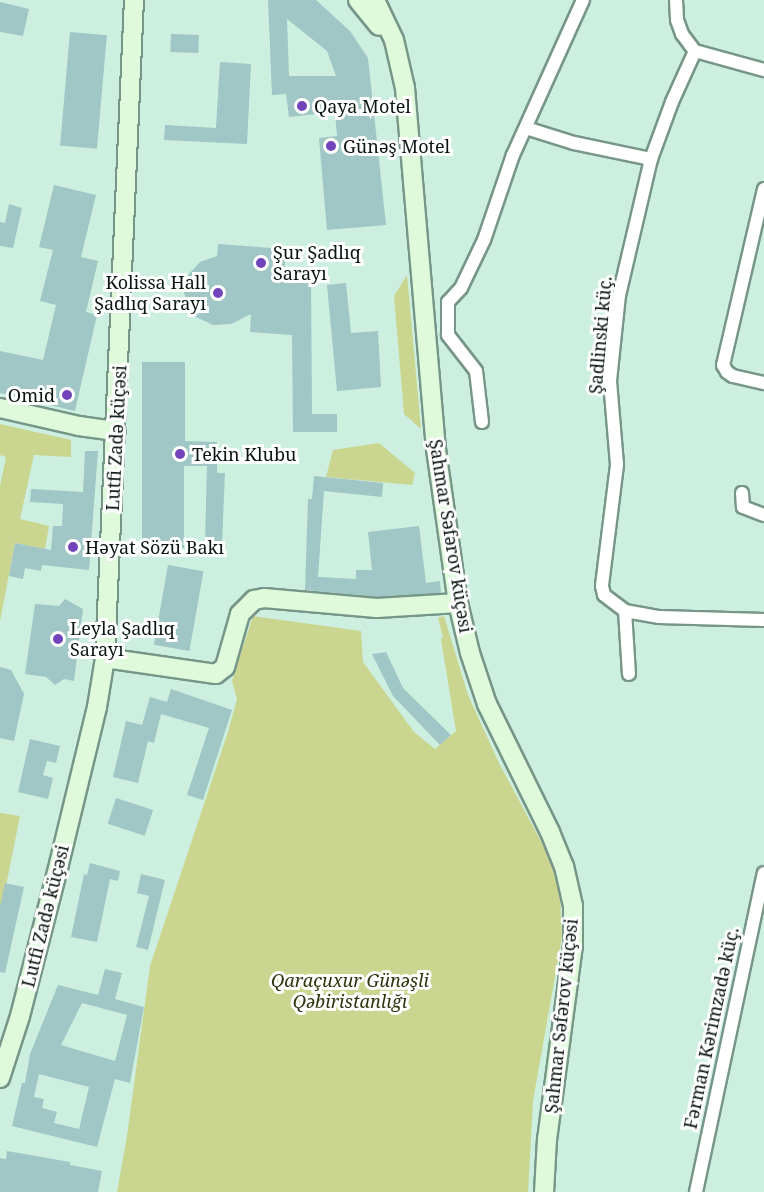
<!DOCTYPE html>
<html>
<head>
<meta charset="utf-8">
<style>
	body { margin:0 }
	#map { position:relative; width:764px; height:1192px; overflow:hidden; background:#cdefe0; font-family:"Noto Serif",serif }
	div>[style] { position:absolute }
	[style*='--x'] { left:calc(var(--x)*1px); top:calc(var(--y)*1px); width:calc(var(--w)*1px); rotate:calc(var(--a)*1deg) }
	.green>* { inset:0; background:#cad58f }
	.building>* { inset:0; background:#a0c6c5; transform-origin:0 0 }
	.roads { filter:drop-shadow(2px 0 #769688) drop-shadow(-2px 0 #769688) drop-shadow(0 2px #769688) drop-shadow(0 -2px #769688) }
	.street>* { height:12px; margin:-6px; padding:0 6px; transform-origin:6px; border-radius:6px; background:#fff }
	.secondary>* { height:18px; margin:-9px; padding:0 9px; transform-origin:9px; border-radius:9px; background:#dffadb }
	.dots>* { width:16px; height:16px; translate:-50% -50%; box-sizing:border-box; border:3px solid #fff; border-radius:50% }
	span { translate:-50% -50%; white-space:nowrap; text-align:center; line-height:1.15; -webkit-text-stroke:6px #fff; paint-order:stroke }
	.poi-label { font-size:18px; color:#091510 }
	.left { translate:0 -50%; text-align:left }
	.right { translate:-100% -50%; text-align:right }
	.street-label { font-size:18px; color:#091510 }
	.park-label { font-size:18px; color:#31350f; font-style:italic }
</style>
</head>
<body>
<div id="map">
	<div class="green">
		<div style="clip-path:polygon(407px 275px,421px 429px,404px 414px,394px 296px)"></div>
		<div style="clip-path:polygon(0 424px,71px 440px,71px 457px,34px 455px,20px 519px,49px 526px,45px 549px,15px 543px,0 621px,0 486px,6px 457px,0 455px)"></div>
		<div style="clip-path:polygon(379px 443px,415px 473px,412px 485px,326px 477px,333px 450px)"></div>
		<div style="clip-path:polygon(253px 616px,361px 631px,363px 662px,414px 732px,435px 749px,456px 731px,441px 639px,443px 637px,438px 618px,444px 616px,468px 695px,499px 763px,545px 849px,556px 873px,560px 894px,562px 937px,533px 1101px,528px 1192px,117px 1192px,127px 1136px,150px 966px,228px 732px,237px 699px,232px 681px)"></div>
		<div style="clip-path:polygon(0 813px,20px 816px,0 916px)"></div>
	</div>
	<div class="building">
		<div style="clip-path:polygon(evenodd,268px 0,316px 0,350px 31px,368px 58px,386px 225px,327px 230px,319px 138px,337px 136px,335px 112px,289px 117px,286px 94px,272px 95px,268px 0,287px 19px,327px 51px,336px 76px,289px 76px,287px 19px)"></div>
		<div style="clip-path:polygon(0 2px,29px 9px,23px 36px,0 32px)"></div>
		<div style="left:70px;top:32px;width:37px;height:114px;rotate:5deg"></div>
		<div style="left:171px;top:34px;width:28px;height:18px;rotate:2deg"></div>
		<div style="clip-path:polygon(220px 62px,251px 64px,247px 144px,164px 140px,165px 125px,216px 128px)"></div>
		<div style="clip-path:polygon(54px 185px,96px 195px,81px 257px,98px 261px,86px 312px,97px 315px,75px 411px,0 393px,0 351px,43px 360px,56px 305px,40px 301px,53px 250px,39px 247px)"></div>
		<div style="clip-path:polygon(9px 204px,22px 208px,13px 248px,0 246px,0 222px,5px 223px)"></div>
		<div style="clip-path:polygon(218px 244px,286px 249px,284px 278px,311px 278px,312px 414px,337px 414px,337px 432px,293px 432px,292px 335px,250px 332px,251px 314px,231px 324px,213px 325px,196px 317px,190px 310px,184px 293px,188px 275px,200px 262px,217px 256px)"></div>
		<div style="clip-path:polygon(346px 283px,351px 333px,378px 331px,381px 387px,337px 391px,327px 285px)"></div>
		<div style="clip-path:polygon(142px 362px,185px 362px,185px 441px,217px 442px,217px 473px,225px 473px,222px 543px,205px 542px,207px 466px,184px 466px,184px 548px,142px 547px)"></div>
		<div style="clip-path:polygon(85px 451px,98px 451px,89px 570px,42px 565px,41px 571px,25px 568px,23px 579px,9px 576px,15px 543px,51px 550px,53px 526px,62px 526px,63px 504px,30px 502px,31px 489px,83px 492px)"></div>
		<div style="clip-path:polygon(314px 476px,383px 483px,382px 497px,324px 491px,318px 577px,356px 579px,356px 570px,372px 570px,368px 532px,419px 526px,426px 583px,440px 581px,441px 593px,377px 597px,305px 590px,308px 499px,312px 499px)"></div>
		<div style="left:168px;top:565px;width:36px;height:81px;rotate:10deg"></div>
		<div style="clip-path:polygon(65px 599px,83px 609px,74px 681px,64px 679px,55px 685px,46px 677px,25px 674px,35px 604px,59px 606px)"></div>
		<div style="clip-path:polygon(386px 652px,403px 688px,451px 735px,440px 745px,393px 696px,372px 654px)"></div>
		<div style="clip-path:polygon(0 667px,11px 670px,24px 694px,14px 741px,0 738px)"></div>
		<div style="clip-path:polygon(171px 689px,232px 710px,203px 800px,187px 795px,209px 728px,161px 714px,154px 743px,148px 741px,138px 783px,113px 777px,126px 721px,142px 725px,150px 697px,167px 702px)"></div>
		<div style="clip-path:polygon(30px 739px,60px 746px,56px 763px,47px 761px,43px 775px,53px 778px,48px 799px,18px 792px)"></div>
		<div style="left:116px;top:798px;width:39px;height:27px;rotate:18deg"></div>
		<div style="clip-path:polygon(90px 863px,120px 871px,118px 881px,110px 879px,97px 942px,71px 937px,84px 874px,87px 875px)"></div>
		<div style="clip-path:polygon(141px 874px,165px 880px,148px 950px,136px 947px,149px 896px,137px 893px)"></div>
		<div style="clip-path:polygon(5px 883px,24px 887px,5px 973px,0 972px,0 907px)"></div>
		<div style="clip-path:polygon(evenodd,105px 969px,122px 973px,115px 999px,144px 1007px,130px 1083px,115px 1079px,97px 1147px,12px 1126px,22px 1083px,25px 1083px,30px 1054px,58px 985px,98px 995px,105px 969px,82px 1003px,127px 1015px,115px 1061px,61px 1045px,82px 1003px,105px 969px,39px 1074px,89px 1087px,79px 1129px,54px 1123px,57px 1112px,42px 1108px,44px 1099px,34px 1097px,39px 1074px)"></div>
		<div style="clip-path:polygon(7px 1151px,70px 1162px,70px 1165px,102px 1171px,98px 1192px,0 1192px,0 1158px,6px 1159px)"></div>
	</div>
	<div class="roads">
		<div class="street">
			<div style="--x:676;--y:0;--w:20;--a:87"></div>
			<div style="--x:677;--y:20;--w:15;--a:70"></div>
			<div style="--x:682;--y:34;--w:21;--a:53"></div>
			<div style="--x:695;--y:51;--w:56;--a:114.3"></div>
			<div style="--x:672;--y:102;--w:61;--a:110.2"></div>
			<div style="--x:651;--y:159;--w:140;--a:103.2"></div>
			<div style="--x:619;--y:295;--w:86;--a:96"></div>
			<div style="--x:610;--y:381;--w:84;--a:85.2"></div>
			<div style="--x:617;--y:465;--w:122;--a:97.1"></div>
			<div style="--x:602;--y:586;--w:9;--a:77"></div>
			<div style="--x:604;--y:595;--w:26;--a:37"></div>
			<div style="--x:625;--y:611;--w:35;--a:10"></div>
			<div style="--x:659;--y:617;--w:105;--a:1.6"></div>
			<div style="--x:695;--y:51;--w:72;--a:15.4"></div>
			<div style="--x:526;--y:128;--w:50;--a:17.4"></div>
			<div style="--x:574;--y:143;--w:79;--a:11.7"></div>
			<div style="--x:764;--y:189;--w:181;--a:103.1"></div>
			<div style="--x:723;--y:365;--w:8;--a:60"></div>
			<div style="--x:727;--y:372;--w:7;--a:34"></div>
			<div style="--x:733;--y:376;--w:32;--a:13"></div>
			<div style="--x:482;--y:422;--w:51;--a:-96.7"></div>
			<div style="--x:476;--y:371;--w:46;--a:-127.9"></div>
			<div style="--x:448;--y:335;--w:33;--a:-90"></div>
			<div style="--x:448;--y:302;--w:19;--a:-47"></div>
			<div style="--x:461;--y:288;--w:53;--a:-64.4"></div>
			<div style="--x:484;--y:240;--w:90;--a:-71.2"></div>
			<div style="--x:513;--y:155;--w:170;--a:-65.7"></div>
			<div style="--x:742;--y:493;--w:14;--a:86"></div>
			<div style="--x:743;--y:507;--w:22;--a:21"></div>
			<div style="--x:625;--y:611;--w:63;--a:86.4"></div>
			<div style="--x:696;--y:1192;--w:326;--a:-78"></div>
		</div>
		<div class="secondary">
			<div style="--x:358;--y:0;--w:33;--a:51"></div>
			<div style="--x:375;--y:0;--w:44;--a:64.6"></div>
			<div style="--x:394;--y:40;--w:49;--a:77.1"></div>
			<div style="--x:405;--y:88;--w:362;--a:85.1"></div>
			<div style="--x:436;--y:449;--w:156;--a:81.9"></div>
			<div style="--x:458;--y:603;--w:51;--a:76.5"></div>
			<div style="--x:470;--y:653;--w:54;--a:71.6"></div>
			<div style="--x:487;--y:704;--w:143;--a:63.8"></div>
			<div style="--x:550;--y:832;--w:37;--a:68"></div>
			<div style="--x:564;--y:866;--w:41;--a:77.3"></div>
			<div style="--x:573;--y:906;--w:39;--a:90"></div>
			<div style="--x:573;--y:945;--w:196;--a:97.6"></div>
			<div style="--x:547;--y:1139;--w:53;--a:93.2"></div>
			<div style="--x:0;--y:408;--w:81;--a:12.8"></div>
			<div style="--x:79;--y:426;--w:37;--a:8"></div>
			<div style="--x:105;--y:658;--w:112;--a:8.2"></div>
			<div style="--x:216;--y:674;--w:11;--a:-38"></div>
			<div style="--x:225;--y:667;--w:55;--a:-74.2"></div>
			<div style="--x:240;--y:614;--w:20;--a:-45"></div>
			<div style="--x:254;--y:600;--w:10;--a:-11"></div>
			<div style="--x:264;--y:598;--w:113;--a:5.1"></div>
			<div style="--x:377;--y:608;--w:81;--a:-3.5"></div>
			<div style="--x:0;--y:1078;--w:65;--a:-72.1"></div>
			<div style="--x:20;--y:1016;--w:157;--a:-75.6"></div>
			<div style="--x:59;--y:864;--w:162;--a:-76.4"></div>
			<div style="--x:97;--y:707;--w:50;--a:-80.7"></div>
			<div style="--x:105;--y:658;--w:659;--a:-87.48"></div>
		</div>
	</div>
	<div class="dots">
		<div style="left:302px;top:106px;background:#7244bc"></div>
		<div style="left:331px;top:146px;background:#7244bc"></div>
		<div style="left:261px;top:263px;background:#7244bc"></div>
		<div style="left:218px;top:293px;background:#7244bc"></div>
		<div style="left:67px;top:395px;background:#7244bc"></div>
		<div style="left:180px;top:454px;background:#7244bc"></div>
		<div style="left:73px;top:547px;background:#7244bc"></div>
		<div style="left:58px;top:639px;background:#7244bc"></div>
	</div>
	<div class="poi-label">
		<span class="left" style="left:314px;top:106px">Qaya Motel</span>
		<span class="left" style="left:343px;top:146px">Günəş Motel</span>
		<span class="left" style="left:273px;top:263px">Şur Şadlıq<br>Sarayı</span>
		<span class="right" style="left:206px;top:293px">Kolissa Hall<br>Şadlıq Sarayı</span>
		<span class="right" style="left:55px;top:395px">Omid</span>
		<span class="left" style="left:192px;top:454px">Tekin Klubu</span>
		<span class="left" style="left:85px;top:547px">Həyat Sözü Bakı</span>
		<span class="left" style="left:70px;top:639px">Leyla Şadlıq<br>Sarayı</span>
	</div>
	<div class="street-label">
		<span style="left:600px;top:335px;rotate:-85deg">Şadlinski küç.</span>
		<span style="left:116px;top:438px;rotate:-87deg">Lutfi Zadə küçəsi</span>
		<span style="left:451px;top:536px;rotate:81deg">Şahmar Səfərov küçəsi</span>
		<span style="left:45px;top:916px;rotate:-76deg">Lutfi Zadə küçəsi</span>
		<span style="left:561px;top:1016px;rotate:-84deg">Şahmar Səfərov küçəsi</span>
		<span style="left:711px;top:1028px;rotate:-78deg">Fərman Kərimzadə küç.</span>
	</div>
	<div class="park-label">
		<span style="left:350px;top:991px">Qaraçuxur Günəşli<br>Qəbiristanlığı</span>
	</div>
</div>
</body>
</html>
